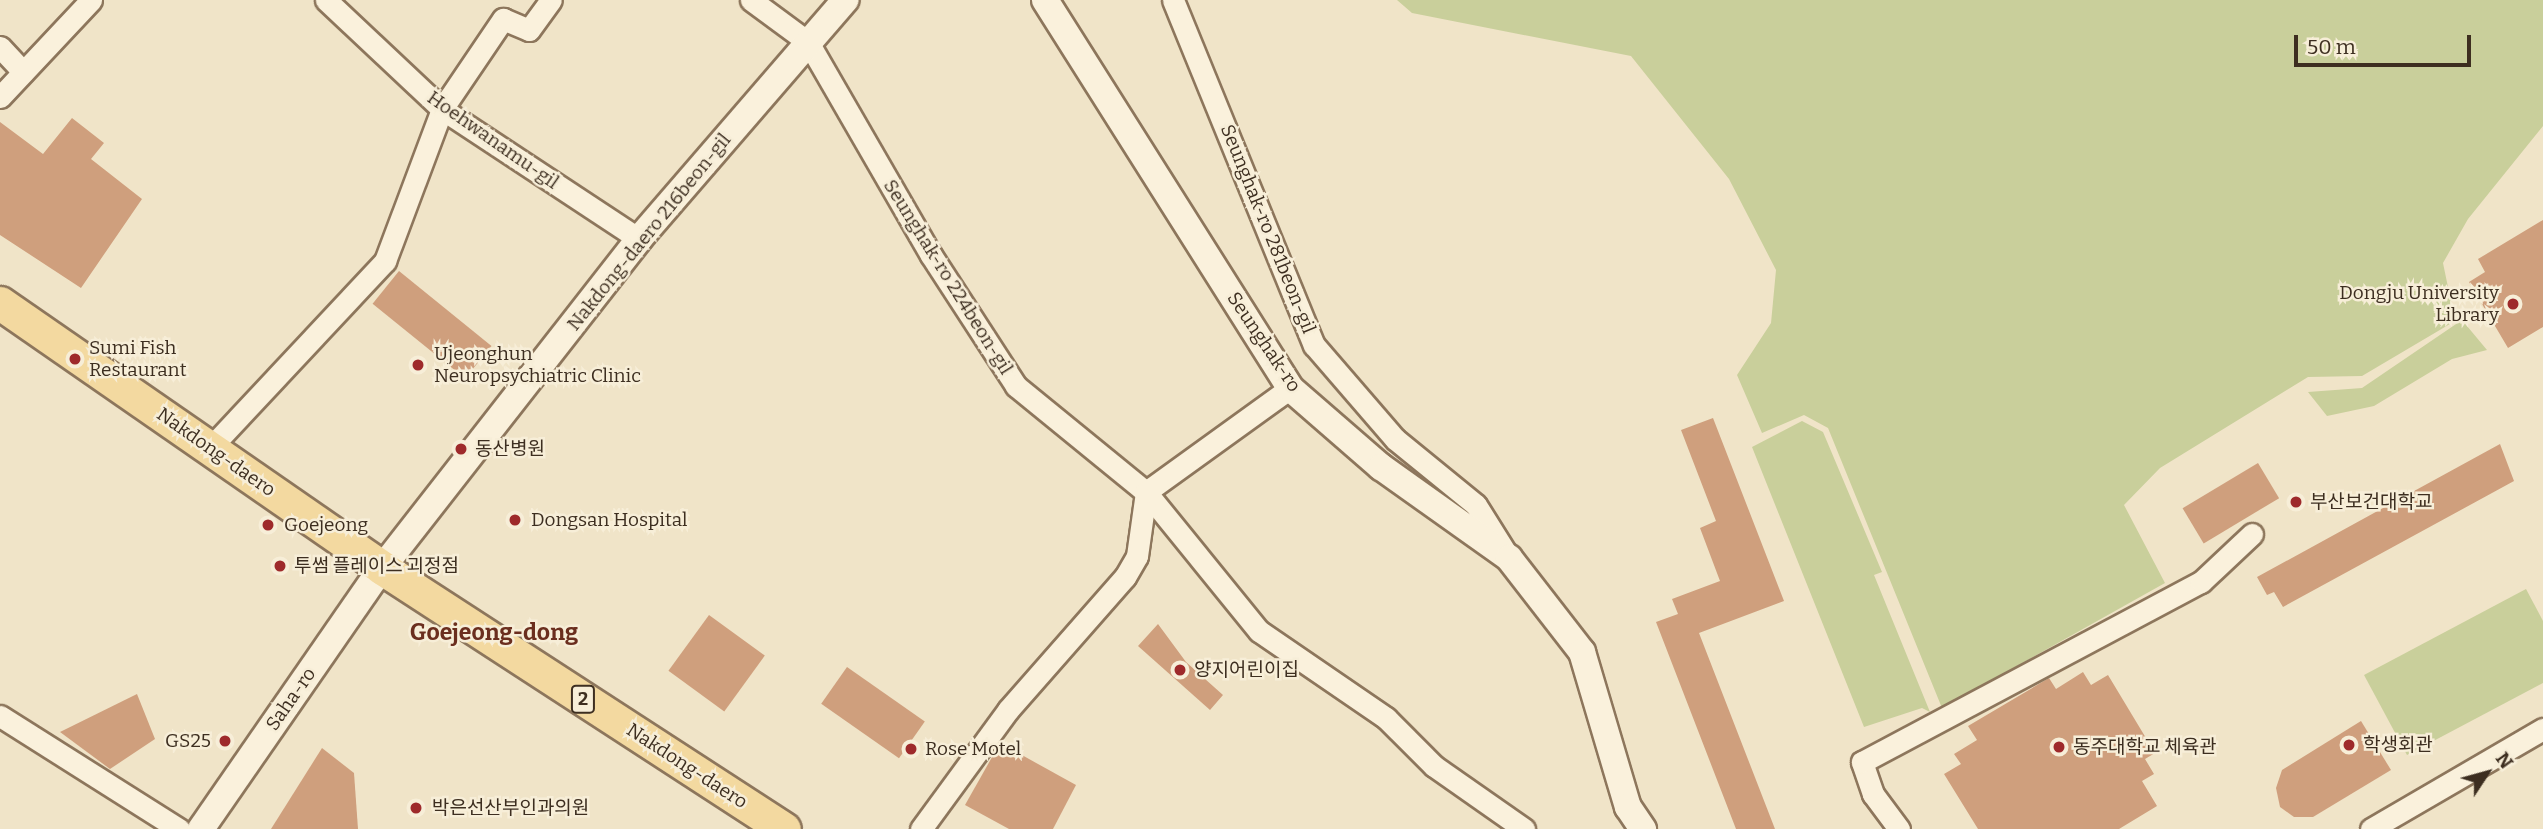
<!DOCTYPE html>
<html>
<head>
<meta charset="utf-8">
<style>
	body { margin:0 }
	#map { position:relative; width:2543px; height:829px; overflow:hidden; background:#f0e4c8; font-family:Bitter,"Noto Sans KR",serif }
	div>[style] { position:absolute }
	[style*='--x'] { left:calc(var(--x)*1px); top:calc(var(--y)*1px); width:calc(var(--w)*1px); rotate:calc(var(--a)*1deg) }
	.green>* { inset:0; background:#c9cf9b }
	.building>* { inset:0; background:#cf9f7d; transform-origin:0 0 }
	.roads { filter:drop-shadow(2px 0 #8d765c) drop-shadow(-2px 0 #8d765c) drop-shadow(0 2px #8d765c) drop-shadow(0 -2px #8d765c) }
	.minor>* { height:21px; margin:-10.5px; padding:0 10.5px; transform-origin:10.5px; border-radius:10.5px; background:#faf1dc }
	.tertiary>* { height:26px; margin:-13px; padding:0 13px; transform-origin:13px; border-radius:13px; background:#faf1dc }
	.primary>* { height:33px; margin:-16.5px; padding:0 16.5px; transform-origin:16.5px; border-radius:16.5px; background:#f3d9a0 }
	.dots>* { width:19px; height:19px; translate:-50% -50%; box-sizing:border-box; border:4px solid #f7eed8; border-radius:50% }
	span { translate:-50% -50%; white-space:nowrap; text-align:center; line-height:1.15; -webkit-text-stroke:5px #f7eed8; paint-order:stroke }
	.shield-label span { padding:2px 5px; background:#f7eed8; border:2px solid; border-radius:5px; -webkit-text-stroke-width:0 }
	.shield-label { font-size:18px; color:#3d2e20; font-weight:700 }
	.street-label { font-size:19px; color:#3d2e20 }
	.poi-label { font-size:19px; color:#3d2e20 }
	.right { translate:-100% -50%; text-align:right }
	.left { translate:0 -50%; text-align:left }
	.quarter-label { font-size:23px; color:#6b2e1e; font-weight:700 }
	.north { position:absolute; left:2452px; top:738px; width:70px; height:70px; -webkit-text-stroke:5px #f7eed8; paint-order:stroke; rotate:54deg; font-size:19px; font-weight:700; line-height:28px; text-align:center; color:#3d2e20 }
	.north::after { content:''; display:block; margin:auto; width:24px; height:32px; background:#3d2e20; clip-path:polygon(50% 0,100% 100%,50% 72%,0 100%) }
	.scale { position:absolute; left:2294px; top:35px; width:177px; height:32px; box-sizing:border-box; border:4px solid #3d2e20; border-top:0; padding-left:9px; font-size:21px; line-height:24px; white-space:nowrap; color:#3d2e20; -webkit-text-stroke:5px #f7eed8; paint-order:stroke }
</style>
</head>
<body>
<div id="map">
	<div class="green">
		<div style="clip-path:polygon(1397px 0,2543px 0,2543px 126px,2468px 219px,2443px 263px,2455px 321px,2362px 376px,2308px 377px,2160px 468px,2124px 505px,2165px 583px,1942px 708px,1828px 428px,1804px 415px,1762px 433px,1737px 375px,1771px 323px,1776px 270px,1729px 179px,1631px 56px,1412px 13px)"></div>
		<div style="clip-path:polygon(2462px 320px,2487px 350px,2452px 359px,2374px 406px,2327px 416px,2308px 392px,2362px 388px)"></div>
		<div style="clip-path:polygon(1802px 421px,1823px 432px,1882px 572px,1874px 575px,1930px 712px,1922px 708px,1864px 727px,1752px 447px)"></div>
		<div style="clip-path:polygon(2526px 589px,2543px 621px,2543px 683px,2407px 755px,2364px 675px)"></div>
	</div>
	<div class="building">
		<div style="clip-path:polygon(72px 118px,104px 143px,91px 159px,142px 199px,81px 288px,0 235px,0 122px,43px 154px)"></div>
		<div style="clip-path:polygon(2543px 220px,2543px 327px,2508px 348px,2469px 282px,2485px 272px,2478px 259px)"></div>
		<div style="left:399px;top:271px;width:119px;height:42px;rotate:39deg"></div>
		<div style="clip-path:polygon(1713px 418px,1784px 601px,1699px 633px,1775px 829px,1736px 829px,1656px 622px,1678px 614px,1672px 599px,1720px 581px,1700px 528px,1716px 521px,1681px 430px)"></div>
		<div style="clip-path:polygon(2500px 444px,2514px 481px,2283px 607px,2274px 592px,2267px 595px,2257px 577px)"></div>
		<div style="left:2258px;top:463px;width:41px;height:88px;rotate:59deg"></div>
		<div style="left:709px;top:615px;width:69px;height:69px;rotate:36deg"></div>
		<div style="clip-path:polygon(1158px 624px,1186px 662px,1223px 695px,1210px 710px,1138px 646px)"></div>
		<div style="left:847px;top:667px;width:95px;height:45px;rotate:35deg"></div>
		<div style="clip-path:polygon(2083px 672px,2091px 685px,2108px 675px,2155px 753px,2145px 759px,2154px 774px,2142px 781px,2157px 806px,2119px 829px,1978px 829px,1944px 774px,1961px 764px,1954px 754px,1977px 740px,1968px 726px,2049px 678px,2056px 689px)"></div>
		<div style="clip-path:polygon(137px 694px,155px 739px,110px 769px,60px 732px)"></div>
		<div style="clip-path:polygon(2361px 721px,2391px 770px,2313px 817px,2294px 817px,2280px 807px,2276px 788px,2282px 770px)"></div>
		<div style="clip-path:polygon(1000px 743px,1076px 785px,1053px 829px,1009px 829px,965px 805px)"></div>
		<div style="clip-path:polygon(322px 748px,354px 773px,358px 829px,271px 829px)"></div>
	</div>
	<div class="roads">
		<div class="minor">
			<div style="--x:326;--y:0;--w:159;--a:43.2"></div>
			<div style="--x:442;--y:109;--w:236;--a:33.4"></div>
			<div style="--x:751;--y:0;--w:71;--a:36.4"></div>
			<div style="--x:808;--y:42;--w:246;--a:60"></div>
			<div style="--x:931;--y:255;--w:156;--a:57"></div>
			<div style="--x:1016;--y:386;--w:168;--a:39.2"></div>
			<div style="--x:1146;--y:492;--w:179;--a:50.9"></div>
			<div style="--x:1259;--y:631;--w:154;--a:34.4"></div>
			<div style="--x:1386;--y:718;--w:68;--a:45"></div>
			<div style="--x:1434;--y:766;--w:110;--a:35"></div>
			<div style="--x:1173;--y:0;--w:373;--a:67.8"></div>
			<div style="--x:1314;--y:345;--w:124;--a:49.2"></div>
			<div style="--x:1395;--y:439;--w:104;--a:39.2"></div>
			<div style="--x:1476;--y:505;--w:57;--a:58"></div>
			<div style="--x:0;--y:47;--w:34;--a:47"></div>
			<div style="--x:0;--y:97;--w:133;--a:-46.8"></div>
			<div style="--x:211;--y:447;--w:255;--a:-46.9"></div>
			<div style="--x:385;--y:261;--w:162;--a:-69.4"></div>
			<div style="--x:442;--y:109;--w:109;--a:-55.9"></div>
			<div style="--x:503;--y:19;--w:28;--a:23"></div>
			<div style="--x:529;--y:30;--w:37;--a:-54"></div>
			<div style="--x:0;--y:716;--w:212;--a:32.3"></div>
			<div style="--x:921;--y:829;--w:147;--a:-53.8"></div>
			<div style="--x:1008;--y:710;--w:177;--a:-48.7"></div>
			<div style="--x:1125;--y:577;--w:24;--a:-60"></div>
			<div style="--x:1137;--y:556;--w:65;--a:-82"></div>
			<div style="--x:1146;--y:492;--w:178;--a:-35.8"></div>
			<div style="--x:1899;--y:829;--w:44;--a:-126.6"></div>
			<div style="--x:1873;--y:794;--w:34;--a:-109"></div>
			<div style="--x:1862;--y:762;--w:384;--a:-28"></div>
			<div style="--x:2201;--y:582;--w:70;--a:-43.3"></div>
			<div style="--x:2371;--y:829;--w:199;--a:-30.2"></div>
		</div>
		<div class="tertiary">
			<div style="--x:1045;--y:0;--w:459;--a:57.7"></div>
			<div style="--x:1290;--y:388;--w:121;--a:41"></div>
			<div style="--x:1381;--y:467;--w:157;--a:35.4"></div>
			<div style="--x:1509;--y:558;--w:119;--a:52.2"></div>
			<div style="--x:1582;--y:652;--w:162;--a:73.5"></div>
			<div style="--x:1628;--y:807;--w:27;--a:56"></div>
			<div style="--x:201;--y:829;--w:318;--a:-55.3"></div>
			<div style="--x:382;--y:568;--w:417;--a:-52"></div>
			<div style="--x:639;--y:239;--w:316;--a:-49.2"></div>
		</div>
		<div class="primary">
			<div style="--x:0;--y:303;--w:465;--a:34.7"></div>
			<div style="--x:382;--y:568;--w:479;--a:33"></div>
		</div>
	</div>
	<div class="dots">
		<div style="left:2513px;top:304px;background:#9e2a2b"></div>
		<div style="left:75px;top:359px;background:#9e2a2b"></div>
		<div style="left:418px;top:365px;background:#9e2a2b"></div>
		<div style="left:461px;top:449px;background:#9e2a2b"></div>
		<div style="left:2296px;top:502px;background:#9e2a2b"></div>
		<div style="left:515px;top:520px;background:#9e2a2b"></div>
		<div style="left:268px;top:525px;background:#9e2a2b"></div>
		<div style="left:280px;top:566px;background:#9e2a2b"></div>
		<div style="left:1180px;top:670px;background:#9e2a2b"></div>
		<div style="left:225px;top:741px;background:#9e2a2b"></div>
		<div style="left:2349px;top:745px;background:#9e2a2b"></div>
		<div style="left:2059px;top:747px;background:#9e2a2b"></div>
		<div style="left:911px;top:749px;background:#9e2a2b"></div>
		<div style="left:416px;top:808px;background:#9e2a2b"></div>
	</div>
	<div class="shield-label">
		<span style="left:583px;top:699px">2</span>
	</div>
	<div class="street-label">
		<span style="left:493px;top:140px;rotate:35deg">Hoehwanamu-gil</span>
		<span style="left:1268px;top:229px;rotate:68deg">Seunghak-ro 281beon-gil</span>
		<span style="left:649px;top:232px;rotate:-51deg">Nakdong-daero 216beon-gil</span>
		<span style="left:948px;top:277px;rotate:58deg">Seunghak-ro 224beon-gil</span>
		<span style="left:1264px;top:342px;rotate:56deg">Seunghak-ro</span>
		<span style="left:216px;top:452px;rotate:35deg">Nakdong-daero</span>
		<span style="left:291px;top:699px;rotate:-55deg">Saha-ro</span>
		<span style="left:687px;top:766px;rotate:33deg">Nakdong-daero</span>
	</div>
	<div class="poi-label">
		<span class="right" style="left:2499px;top:304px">Dongju University<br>Library</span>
		<span class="left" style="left:89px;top:359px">Sumi Fish<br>Restaurant</span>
		<span class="left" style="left:434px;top:365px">Ujeonghun<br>Neuropsychiatric Clinic</span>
		<span class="left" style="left:475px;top:449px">동산병원</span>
		<span class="left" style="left:2310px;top:502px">부산보건대학교</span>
		<span class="left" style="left:531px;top:520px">Dongsan Hospital</span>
		<span class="left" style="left:284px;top:525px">Goejeong</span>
		<span class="left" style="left:294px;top:566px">투썸 플레이스 괴정점</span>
		<span class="left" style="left:1194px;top:670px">양지어린이집</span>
		<span class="right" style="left:211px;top:741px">GS25</span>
		<span class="left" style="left:2363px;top:745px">학생회관</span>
		<span class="left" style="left:2073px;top:747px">동주대학교 체육관</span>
		<span class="left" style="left:925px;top:749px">Rose Motel</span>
		<span class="left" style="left:432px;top:808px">박은선산부인과의원</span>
	</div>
	<div class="quarter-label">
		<span style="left:494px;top:632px">Goejeong-dong</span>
	</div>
	<div class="north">N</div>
	<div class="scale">50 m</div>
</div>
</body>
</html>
